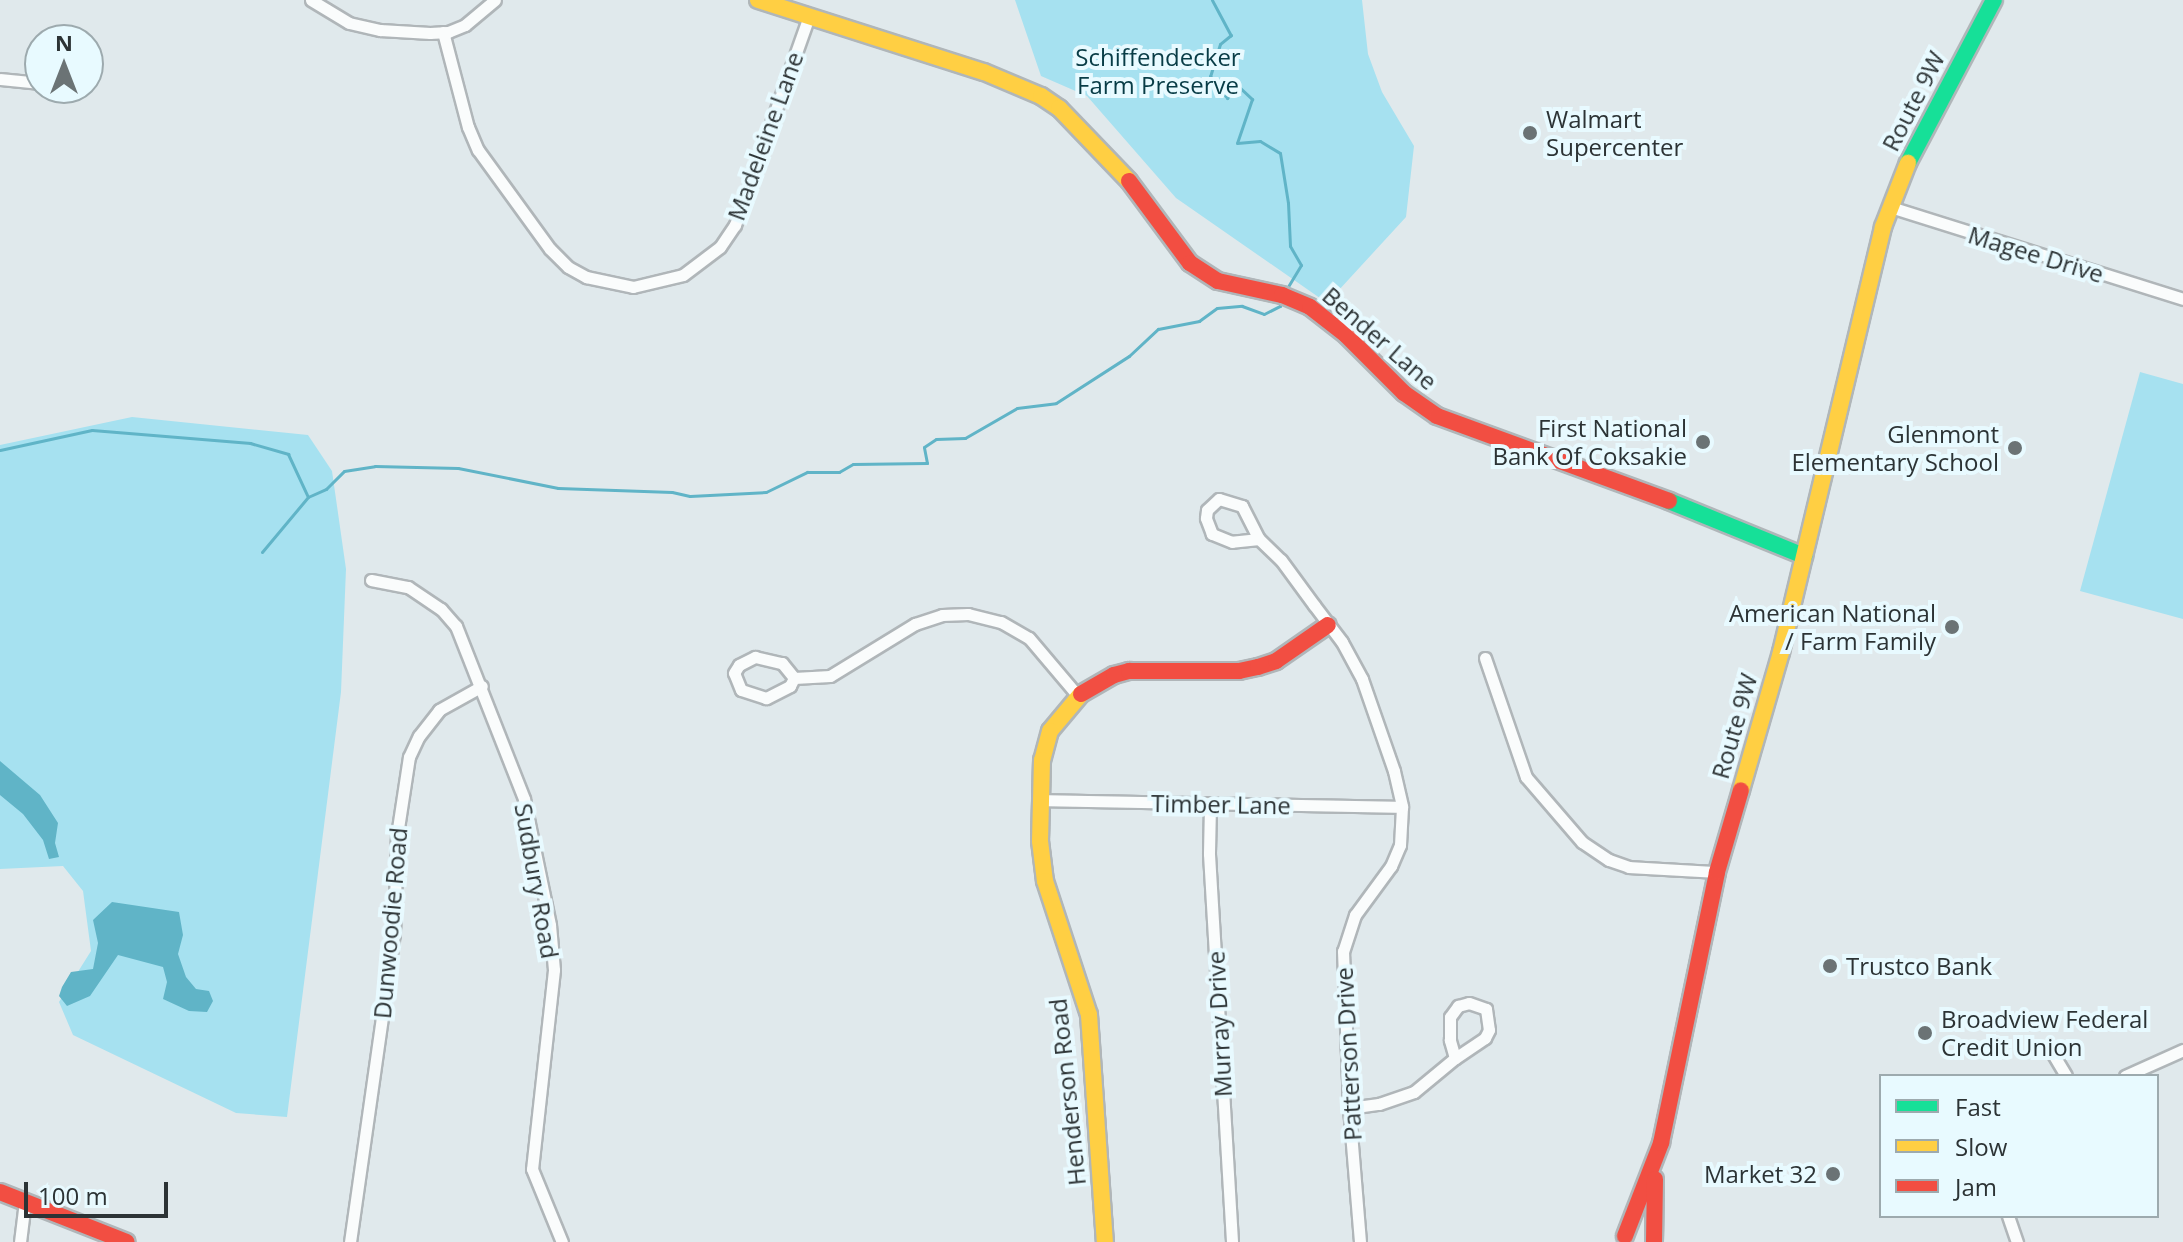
<!DOCTYPE html>
<html>
<head>
<meta charset="utf-8">
<style>
	body { margin:0 }
	#map { position:relative; width:2183px; height:1242px; overflow:hidden; background:#e0e9ec; font-family:"Open Sans",sans-serif }
	div>[style] { position:absolute }
	[style*='--x'] { left:calc(var(--x)*1px); top:calc(var(--y)*1px); width:calc(var(--w)*1px); rotate:calc(var(--a)*1deg) }
	.green>* { inset:0; background:#a6e1f0 }
	.water>* { inset:0; background:#60b4c7 }
	.stream>* { height:3px; margin:-1.5px; padding:0 1.5px; transform-origin:1.5px; border-radius:1.5px; background:#60b4c7 }
	.roads { filter:drop-shadow(2px 0 #b0b6b9) drop-shadow(-2px 0 #b0b6b9) drop-shadow(0 2px #b0b6b9) drop-shadow(0 -2px #b0b6b9) }
	.street>* { height:11px; margin:-5.5px; padding:0 5.5px; transform-origin:5.5px; border-radius:5.5px; background:#fafcfc }
	.fast>* { height:16px; margin:-8px; padding:0 8px; transform-origin:8px; border-radius:8px; background:#16e098 }
	.slow>* { height:16px; margin:-8px; padding:0 8px; transform-origin:8px; border-radius:8px; background:#ffcf43 }
	.jam>* { height:16px; margin:-8px; padding:0 8px; transform-origin:8px; border-radius:8px; background:#f24e42 }
	.dots>* { width:22px; height:22px; translate:-50% -50%; box-sizing:border-box; border:4px solid #e8faff; border-radius:50% }
	span { translate:-50% -50%; white-space:nowrap; text-align:center; line-height:1.15; -webkit-text-stroke:8px #e8faff; paint-order:stroke }
	.park-label { font-size:24px; color:#083c46 }
	.street-label { font-size:24px; color:#2c3335 }
	.poi-label { font-size:24px; color:#2c3335 }
	.left { translate:0 -50%; text-align:left }
	.right { translate:-100% -50%; text-align:right }
	.legend { position:absolute; left:1879px; top:1074px; width:280px; height:144px; box-sizing:border-box; background:#e8faff; border:2px solid #9daaae; margin:0; padding:10px 14px; list-style:none; font-size:24px; color:#2c3335 }
	.legend li { display:flex; align-items:center; gap:16px; height:40px }
	.legend b { width:40px; border:2px solid #9daaae }
	.north { position:absolute; left:24px; top:24px; width:80px; height:80px; box-sizing:border-box; background:#e8faff; border:2px solid #9daaae; border-radius:50%; rotate:0deg; font-size:22px; font-weight:700; line-height:32px; text-align:center; color:#2c3335 }
	.north::after { content:''; display:block; margin:auto; width:28px; height:36px; background:#6b7375; clip-path:polygon(50% 0,100% 100%,50% 72%,0 100%) }
	.scale { position:absolute; left:24px; top:1182px; width:144px; height:36px; box-sizing:border-box; border:4px solid #2c3335; border-top:0; padding-left:10px; font-size:24px; line-height:28px; white-space:nowrap; color:#2c3335; -webkit-text-stroke:6px #e8faff; paint-order:stroke }
</style>
</head>
<body>
<div id="map">
	<div class="green">
		<div style="clip-path:polygon(1015px 0,1362px 0,1368px 54px,1382px 92px,1414px 146px,1406px 217px,1327px 303px,1176px 198px,1087px 96px,1041px 76px)"></div>
		<div style="clip-path:polygon(2140px 372px,2183px 384px,2183px 619px,2080px 591px)"></div>
		<div style="clip-path:polygon(132px 417px,308px 435px,332px 471px,346px 569px,341px 692px,287px 1117px,236px 1113px,73px 1035px,59px 1002px,91px 951px,83px 891px,63px 866px,0 869px,0 445px)"></div>
	</div>
	<div class="water">
		<div style="clip-path:polygon(0 761px,40px 795px,58px 823px,55px 843px,59px 857px,49px 859px,43px 840px,23px 814px,0 795px)"></div>
		<div style="clip-path:polygon(112px 902px,179px 912px,183px 935px,178px 954px,186px 977px,196px 989px,209px 991px,213px 1001px,207px 1012px,189px 1011px,163px 999px,167px 982px,163px 967px,118px 955px,90px 996px,67px 1006px,59px 996px,62px 987px,71px 972px,93px 969px,98px 943px,93px 920px)"></div>
	</div>
	<div class="stream">
		<div style="--x:1212;--y:0;--w:40;--a:62"></div>
		<div style="--x:1231;--y:35;--w:14;--a:141"></div>
		<div style="--x:1220;--y:44;--w:34;--a:107"></div>
		<div style="--x:1210;--y:76;--w:28;--a:52"></div>
		<div style="--x:1227;--y:98;--w:16;--a:-52"></div>
		<div style="--x:1237;--y:85;--w:21;--a:43"></div>
		<div style="--x:1252;--y:99;--w:46;--a:108.8"></div>
		<div style="--x:1237;--y:143;--w:23;--a:-5"></div>
		<div style="--x:1260;--y:141;--w:23;--a:31"></div>
		<div style="--x:1280;--y:153;--w:51;--a:80.9"></div>
		<div style="--x:1288;--y:203;--w:43;--a:87.3"></div>
		<div style="--x:1290;--y:246;--w:22;--a:60"></div>
		<div style="--x:1301;--y:265;--w:31;--a:121"></div>
		<div style="--x:0;--y:450;--w:94;--a:-12.3"></div>
		<div style="--x:92;--y:430;--w:159;--a:4.7"></div>
		<div style="--x:250;--y:443;--w:40;--a:16"></div>
		<div style="--x:288;--y:454;--w:47;--a:65.1"></div>
		<div style="--x:308;--y:497;--w:20;--a:-24"></div>
		<div style="--x:326;--y:489;--w:25;--a:-45"></div>
		<div style="--x:344;--y:471;--w:31;--a:-9"></div>
		<div style="--x:375;--y:466;--w:83;--a:1.4"></div>
		<div style="--x:458;--y:468;--w:102;--a:11.3"></div>
		<div style="--x:558;--y:488;--w:114;--a:2"></div>
		<div style="--x:672;--y:492;--w:18;--a:13"></div>
		<div style="--x:690;--y:496;--w:76;--a:-3"></div>
		<div style="--x:766;--y:492;--w:46;--a:-26"></div>
		<div style="--x:807;--y:472;--w:32;--a:0"></div>
		<div style="--x:839;--y:472;--w:16;--a:-30"></div>
		<div style="--x:853;--y:464;--w:74;--a:-0.8"></div>
		<div style="--x:927;--y:463;--w:16;--a:-101"></div>
		<div style="--x:924;--y:447;--w:14;--a:-34"></div>
		<div style="--x:936;--y:439;--w:29;--a:-2"></div>
		<div style="--x:965;--y:438;--w:60;--a:-30"></div>
		<div style="--x:1017;--y:408;--w:39;--a:-7"></div>
		<div style="--x:1056;--y:403;--w:87;--a:-32.8"></div>
		<div style="--x:1129;--y:356;--w:40;--a:-43"></div>
		<div style="--x:1158;--y:329;--w:42;--a:-11"></div>
		<div style="--x:1199;--y:321;--w:22;--a:-36"></div>
		<div style="--x:1217;--y:308;--w:25;--a:-5"></div>
		<div style="--x:1242;--y:306;--w:23;--a:20"></div>
		<div style="--x:1264;--y:314;--w:18;--a:-27"></div>
		<div style="--x:1280;--y:306;--w:5;--a:-79"></div>
		<div style="--x:262;--y:552;--w:72;--a:-50.1"></div>
	</div>
	<div class="roads">
		<div class="street">
			<div style="--x:311;--y:0;--w:44;--a:31.2"></div>
			<div style="--x:349;--y:23;--w:32;--a:13"></div>
			<div style="--x:380;--y:30;--w:50;--a:3.4"></div>
			<div style="--x:430;--y:33;--w:18;--a:-3"></div>
			<div style="--x:448;--y:32;--w:18;--a:-22"></div>
			<div style="--x:465;--y:25;--w:39;--a:-40"></div>
			<div style="--x:443;--y:32;--w:98;--a:75.3"></div>
			<div style="--x:468;--y:127;--w:25;--a:67"></div>
			<div style="--x:478;--y:150;--w:122;--a:54"></div>
			<div style="--x:550;--y:249;--w:25;--a:45"></div>
			<div style="--x:568;--y:267;--w:21;--a:29"></div>
			<div style="--x:586;--y:277;--w:48;--a:12"></div>
			<div style="--x:633;--y:287;--w:51;--a:-13.5"></div>
			<div style="--x:683;--y:275;--w:46;--a:-37.1"></div>
			<div style="--x:720;--y:247;--w:27;--a:-56"></div>
			<div style="--x:735;--y:225;--w:222;--a:-70.5"></div>
			<div style="--x:0;--y:79;--w:40;--a:5.7"></div>
			<div style="--x:1890;--y:207;--w:307;--a:17.4"></div>
			<div style="--x:1219;--y:499;--w:24;--a:17"></div>
			<div style="--x:1242;--y:506;--w:37;--a:63"></div>
			<div style="--x:1259;--y:539;--w:27;--a:174"></div>
			<div style="--x:1232;--y:542;--w:22;--a:-158"></div>
			<div style="--x:1212;--y:534;--w:17;--a:-111"></div>
			<div style="--x:1206;--y:518;--w:8;--a:-83"></div>
			<div style="--x:1207;--y:510;--w:16;--a:-43"></div>
			<div style="--x:1259;--y:539;--w:30;--a:44"></div>
			<div style="--x:1281;--y:560;--w:56;--a:53.7"></div>
			<div style="--x:1314;--y:605;--w:46;--a:52.9"></div>
			<div style="--x:1342;--y:642;--w:42;--a:61.6"></div>
			<div style="--x:1362;--y:679;--w:97;--a:70.8"></div>
			<div style="--x:1394;--y:771;--w:37;--a:77"></div>
			<div style="--x:1402;--y:807;--w:38;--a:93"></div>
			<div style="--x:1400;--y:845;--w:23;--a:113"></div>
			<div style="--x:1391;--y:866;--w:61;--a:126.3"></div>
			<div style="--x:1355;--y:915;--w:38;--a:108"></div>
			<div style="--x:1343;--y:951;--w:157;--a:87.8"></div>
			<div style="--x:1349;--y:1108;--w:134;--a:85.3"></div>
			<div style="--x:371;--y:580;--w:38;--a:11"></div>
			<div style="--x:408;--y:587;--w:40;--a:34"></div>
			<div style="--x:441;--y:609;--w:23;--a:49"></div>
			<div style="--x:456;--y:626;--w:186;--a:68.5"></div>
			<div style="--x:524;--y:799;--w:129;--a:78.3"></div>
			<div style="--x:550;--y:925;--w:45;--a:84.9"></div>
			<div style="--x:554;--y:970;--w:200;--a:96.3"></div>
			<div style="--x:532;--y:1169;--w:79;--a:67.7"></div>
			<div style="--x:755;--y:657;--w:28;--a:13"></div>
			<div style="--x:782;--y:663;--w:19;--a:51"></div>
			<div style="--x:794;--y:678;--w:9;--a:117"></div>
			<div style="--x:790;--y:686;--w:27;--a:153"></div>
			<div style="--x:766;--y:698;--w:26;--a:-162"></div>
			<div style="--x:741;--y:690;--w:18;--a:-112"></div>
			<div style="--x:734;--y:673;--w:9;--a:-58"></div>
			<div style="--x:739;--y:665;--w:18;--a:-27"></div>
			<div style="--x:1485;--y:658;--w:126;--a:71"></div>
			<div style="--x:1526;--y:777;--w:86;--a:49.3"></div>
			<div style="--x:1582;--y:842;--w:32;--a:34"></div>
			<div style="--x:1609;--y:860;--w:21;--a:19"></div>
			<div style="--x:1629;--y:867;--w:88;--a:3.3"></div>
			<div style="--x:794;--y:678;--w:36;--a:-3"></div>
			<div style="--x:830;--y:676;--w:100;--a:-31.5"></div>
			<div style="--x:915;--y:624;--w:28;--a:-18"></div>
			<div style="--x:942;--y:615;--w:26;--a:-2"></div>
			<div style="--x:968;--y:614;--w:34;--a:14"></div>
			<div style="--x:1001;--y:622;--w:32;--a:30"></div>
			<div style="--x:1029;--y:638;--w:76;--a:49.8"></div>
			<div style="--x:1040;--y:800;--w:362;--a:1.1"></div>
			<div style="--x:1210;--y:805;--w:49;--a:91.2"></div>
			<div style="--x:1209;--y:854;--w:389;--a:86.6"></div>
			<div style="--x:1469;--y:1003;--w:18;--a:19"></div>
			<div style="--x:1486;--y:1009;--w:21;--a:82"></div>
			<div style="--x:1489;--y:1030;--w:9;--a:117"></div>
			<div style="--x:1485;--y:1038;--w:36;--a:146"></div>
			<div style="--x:1455;--y:1058;--w:19;--a:-106"></div>
			<div style="--x:1450;--y:1040;--w:23;--a:-90"></div>
			<div style="--x:1450;--y:1017;--w:14;--a:-54"></div>
			<div style="--x:1458;--y:1006;--w:11;--a:-15"></div>
			<div style="--x:2050;--y:1049;--w:31;--a:59"></div>
			<div style="--x:2125;--y:1076;--w:64;--a:-24.1"></div>
			<div style="--x:1349;--y:1108;--w:30;--a:-8"></div>
			<div style="--x:1379;--y:1104;--w:37;--a:-19"></div>
			<div style="--x:1414;--y:1092;--w:53;--a:-39.7"></div>
			<div style="--x:2008;--y:1216;--w:28;--a:71"></div>
			<div style="--x:20;--y:1242;--w:41;--a:-83"></div>
			<div style="--x:350;--y:1242;--w:311;--a:-81.9"></div>
			<div style="--x:394;--y:934;--w:99;--a:-88.3"></div>
			<div style="--x:397;--y:835;--w:79;--a:-81.3"></div>
			<div style="--x:409;--y:757;--w:23;--a:-65"></div>
			<div style="--x:419;--y:736;--w:33;--a:-52"></div>
			<div style="--x:439;--y:710;--w:49;--a:-29.2"></div>
		</div>
		<div class="fast">
			<div style="--x:1908;--y:163;--w:184;--a:-62.2"></div>
			<div style="--x:1669;--y:501;--w:146;--a:22.2"></div>
		</div>
		<div class="slow">
			<div style="--x:758;--y:0;--w:237;--a:17.7"></div>
			<div style="--x:984;--y:72;--w:62;--a:22.8"></div>
			<div style="--x:1041;--y:96;--w:22;--a:34"></div>
			<div style="--x:1059;--y:108;--w:101;--a:46.2"></div>
			<div style="--x:1081;--y:694;--w:48;--a:130"></div>
			<div style="--x:1050;--y:731;--w:30;--a:105"></div>
			<div style="--x:1042;--y:760;--w:81;--a:91.4"></div>
			<div style="--x:1040;--y:841;--w:40;--a:82.9"></div>
			<div style="--x:1045;--y:881;--w:141;--a:71.8"></div>
			<div style="--x:1089;--y:1015;--w:228;--a:86"></div>
			<div style="--x:1741;--y:790;--w:144;--a:-73.8"></div>
			<div style="--x:1781;--y:652;--w:437;--a:-76.5"></div>
			<div style="--x:1883;--y:227;--w:69;--a:-68.7"></div>
		</div>
		<div class="jam">
			<div style="--x:1129;--y:181;--w:102;--a:53.4"></div>
			<div style="--x:1190;--y:263;--w:33;--a:33"></div>
			<div style="--x:1218;--y:281;--w:66;--a:12.3"></div>
			<div style="--x:1282;--y:295;--w:30;--a:23"></div>
			<div style="--x:1310;--y:307;--w:46;--a:37.9"></div>
			<div style="--x:1346;--y:335;--w:82;--a:45"></div>
			<div style="--x:1404;--y:393;--w:40;--a:34.9"></div>
			<div style="--x:1437;--y:416;--w:247;--a:20.1"></div>
			<div style="--x:1081;--y:694;--w:38;--a:-30"></div>
			<div style="--x:1114;--y:675;--w:16;--a:-15"></div>
			<div style="--x:1129;--y:671;--w:110;--a:0"></div>
			<div style="--x:1239;--y:671;--w:19;--a:-12"></div>
			<div style="--x:1258;--y:667;--w:19;--a:-18"></div>
			<div style="--x:1276;--y:661;--w:63;--a:-34.7"></div>
			<div style="--x:0;--y:1192;--w:136;--a:21.5"></div>
			<div style="--x:1625;--y:1236;--w:100;--a:-68.8"></div>
			<div style="--x:1661;--y:1143;--w:277;--a:-78.3"></div>
			<div style="--x:1717;--y:872;--w:85;--a:-73.7"></div>
			<div style="--x:1654;--y:1242;--w:63;--a:-89.1"></div>
		</div>
	</div>
	<div class="dots">
		<div style="left:1530px;top:133px;background:#6b7375"></div>
		<div style="left:1703px;top:442px;background:#6b7375"></div>
		<div style="left:2015px;top:448px;background:#6b7375"></div>
		<div style="left:1952px;top:627px;background:#6b7375"></div>
		<div style="left:1830px;top:966px;background:#6b7375"></div>
		<div style="left:1925px;top:1033px;background:#6b7375"></div>
		<div style="left:1833px;top:1174px;background:#6b7375"></div>
	</div>
	<div class="park-label">
		<span style="left:1158px;top:71px">Schiffendecker<br>Farm Preserve</span>
	</div>
	<div class="street-label">
		<span style="left:1913px;top:101px;rotate:-63deg">Route 9W</span>
		<span style="left:765px;top:136px;rotate:-70deg">Madeleine Lane</span>
		<span style="left:2036px;top:254px;rotate:17deg">Magee Drive</span>
		<span style="left:1380px;top:338px;rotate:41deg">Bender Lane</span>
		<span style="left:1734px;top:726px;rotate:-74deg">Route 9W</span>
		<span style="left:1221px;top:804px;rotate:1deg">Timber Lane</span>
		<span style="left:537px;top:881px;rotate:80deg">Sudbury Road</span>
		<span style="left:390px;top:923px;rotate:-85deg">Dunwoodie Road</span>
		<span style="left:1219px;top:1024px;rotate:-93deg">Murray Drive</span>
		<span style="left:1348px;top:1054px;rotate:-93deg">Patterson Drive</span>
		<span style="left:1067px;top:1092px;rotate:-96deg">Henderson Road</span>
	</div>
	<div class="poi-label">
		<span class="left" style="left:1546px;top:133px">Walmart<br>Supercenter</span>
		<span class="right" style="left:1687px;top:442px">First National<br>Bank Of Coksakie</span>
		<span class="right" style="left:1999px;top:448px">Glenmont<br>Elementary School</span>
		<span class="right" style="left:1936px;top:627px">American National<br>/ Farm Family</span>
		<span class="left" style="left:1846px;top:966px">Trustco Bank</span>
		<span class="left" style="left:1941px;top:1033px">Broadview Federal<br>Credit Union</span>
		<span class="right" style="left:1817px;top:1174px">Market 32</span>
	</div>
	<ul class="legend">
	<li><b style="height:10px;background:#16e098"></b>Fast</li>
	<li><b style="height:10px;background:#ffcf43"></b>Slow</li>
	<li><b style="height:10px;background:#f24e42"></b>Jam</li>
	</ul>
	<div class="north">N</div>
	<div class="scale">100 m</div>
</div>
</body>
</html>
